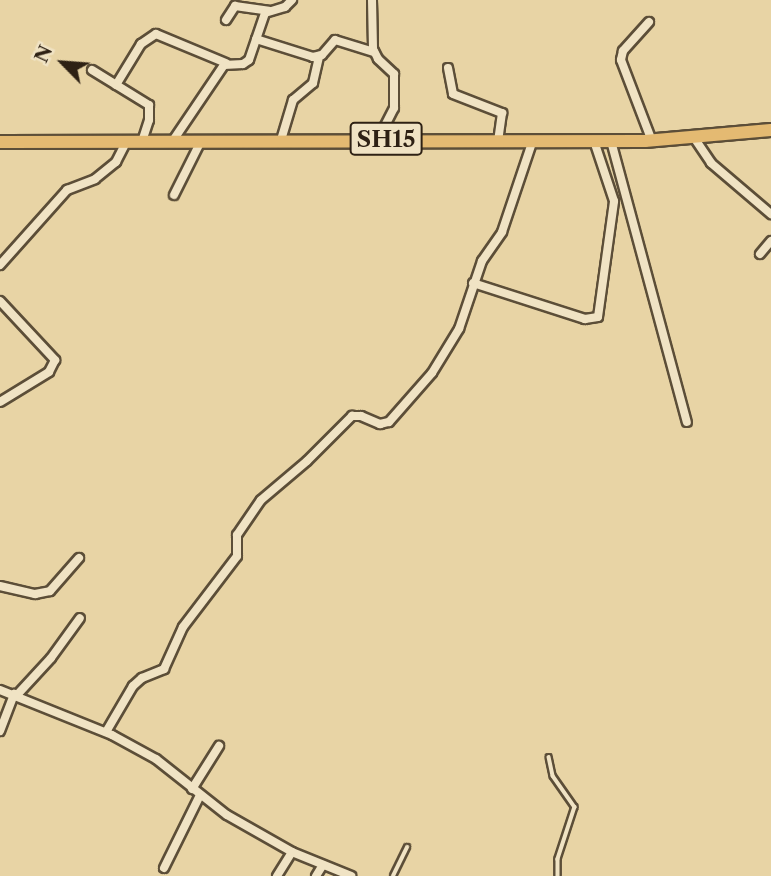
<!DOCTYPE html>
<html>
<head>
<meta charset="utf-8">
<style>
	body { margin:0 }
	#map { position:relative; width:771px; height:876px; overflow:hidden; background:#e8d4a5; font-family:"Libre Caslon Text",serif }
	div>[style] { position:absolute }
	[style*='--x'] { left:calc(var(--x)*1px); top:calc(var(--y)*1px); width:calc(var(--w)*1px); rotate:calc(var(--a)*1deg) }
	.roads { filter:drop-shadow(2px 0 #5c4e38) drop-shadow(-2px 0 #5c4e38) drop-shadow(0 2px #5c4e38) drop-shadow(0 -2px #5c4e38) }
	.lane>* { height:3.5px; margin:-1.75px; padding:0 1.75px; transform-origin:1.75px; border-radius:1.75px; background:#f0e3c4 }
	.street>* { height:8px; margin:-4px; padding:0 4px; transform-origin:4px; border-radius:4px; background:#f0e3c4 }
	.primary>* { height:12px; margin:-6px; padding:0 6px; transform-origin:6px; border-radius:6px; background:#e4ba72 }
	span { translate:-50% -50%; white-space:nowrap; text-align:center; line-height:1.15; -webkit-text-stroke:5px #f0e3c4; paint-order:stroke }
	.shield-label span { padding:2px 5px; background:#f0e3c4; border:2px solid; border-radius:5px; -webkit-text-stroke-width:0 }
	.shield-label { font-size:23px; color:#2e2114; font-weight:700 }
	.north { position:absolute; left:28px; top:28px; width:70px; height:70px; -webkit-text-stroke:5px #f0e3c4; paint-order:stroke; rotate:295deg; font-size:19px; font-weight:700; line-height:28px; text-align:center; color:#2e2114 }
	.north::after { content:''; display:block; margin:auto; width:24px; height:32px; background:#2e2114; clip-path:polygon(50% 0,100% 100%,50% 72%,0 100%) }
</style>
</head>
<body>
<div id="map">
	<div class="roads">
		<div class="lane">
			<div style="--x:549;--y:757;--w:19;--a:78"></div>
			<div style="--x:553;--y:776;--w:38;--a:55"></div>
			<div style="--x:575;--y:807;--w:55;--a:108.1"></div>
			<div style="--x:558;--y:859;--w:17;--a:90"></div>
			<div style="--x:393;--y:876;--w:32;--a:-64"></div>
		</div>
		<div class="street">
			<div style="--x:372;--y:0;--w:49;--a:88.8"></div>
			<div style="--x:373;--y:49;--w:11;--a:63"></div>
			<div style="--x:378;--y:59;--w:22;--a:43"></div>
			<div style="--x:394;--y:74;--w:34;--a:90"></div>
			<div style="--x:394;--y:108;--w:35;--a:117"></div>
			<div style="--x:226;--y:20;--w:17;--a:-57"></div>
			<div style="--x:235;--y:6;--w:34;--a:8"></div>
			<div style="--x:649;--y:22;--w:39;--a:132"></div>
			<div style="--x:623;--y:51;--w:9;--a:103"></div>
			<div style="--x:621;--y:60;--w:87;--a:69.1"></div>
			<div style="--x:256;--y:39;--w:60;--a:17.5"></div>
			<div style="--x:313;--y:57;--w:9;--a:-13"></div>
			<div style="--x:322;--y:55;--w:20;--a:-49"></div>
			<div style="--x:335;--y:40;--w:41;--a:17.1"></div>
			<div style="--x:448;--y:68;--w:26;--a:79"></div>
			<div style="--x:453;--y:94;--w:53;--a:21.2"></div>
			<div style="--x:502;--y:113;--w:27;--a:98"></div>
			<div style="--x:92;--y:70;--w:67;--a:31.6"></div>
			<div style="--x:149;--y:105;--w:15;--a:90"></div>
			<div style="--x:149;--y:120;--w:23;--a:108"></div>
			<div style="--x:116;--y:85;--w:48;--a:-58.6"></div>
			<div style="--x:141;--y:44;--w:18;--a:-34"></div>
			<div style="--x:156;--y:34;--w:76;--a:22.5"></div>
			<div style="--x:695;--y:139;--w:29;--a:56"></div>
			<div style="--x:711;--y:163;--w:79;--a:40.4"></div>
			<div style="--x:281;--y:140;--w:42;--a:-73.3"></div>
			<div style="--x:293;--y:100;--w:26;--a:-40"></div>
			<div style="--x:313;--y:83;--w:28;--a:-77"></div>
			<div style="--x:611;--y:141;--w:291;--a:74.9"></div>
			<div style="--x:172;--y:142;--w:93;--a:-56"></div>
			<div style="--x:224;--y:65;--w:19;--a:-3"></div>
			<div style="--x:243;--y:64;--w:7;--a:-34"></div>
			<div style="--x:249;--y:60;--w:50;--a:-71.2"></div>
			<div style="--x:265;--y:13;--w:21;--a:-17"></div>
			<div style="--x:285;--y:7;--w:10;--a:-45"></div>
			<div style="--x:174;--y:195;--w:60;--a:-63.4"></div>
			<div style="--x:760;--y:254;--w:17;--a:-50"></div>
			<div style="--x:0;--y:265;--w:101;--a:-48.2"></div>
			<div style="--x:67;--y:190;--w:30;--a:-21"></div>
			<div style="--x:95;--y:179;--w:27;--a:-39"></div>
			<div style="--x:116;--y:162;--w:22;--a:-63"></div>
			<div style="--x:473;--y:283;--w:118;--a:17.8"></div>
			<div style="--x:585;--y:319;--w:13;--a:-9"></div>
			<div style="--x:598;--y:317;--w:117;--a:-82.1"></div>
			<div style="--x:614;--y:201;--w:63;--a:-108.4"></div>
			<div style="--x:0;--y:301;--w:81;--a:47"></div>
			<div style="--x:55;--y:360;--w:13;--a:117"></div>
			<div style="--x:49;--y:372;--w:57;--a:148.5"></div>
			<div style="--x:0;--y:586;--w:36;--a:13"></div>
			<div style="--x:35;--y:594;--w:15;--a:-11"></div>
			<div style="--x:50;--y:591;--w:44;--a:-48.7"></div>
			<div style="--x:0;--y:690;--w:121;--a:21.9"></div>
			<div style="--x:112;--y:735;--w:50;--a:28.6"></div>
			<div style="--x:156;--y:759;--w:90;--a:38.3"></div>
			<div style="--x:227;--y:815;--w:75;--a:29.6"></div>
			<div style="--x:292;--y:852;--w:64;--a:22.1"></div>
			<div style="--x:17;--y:695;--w:50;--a:-47.4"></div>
			<div style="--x:51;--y:658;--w:49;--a:-54.1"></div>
			<div style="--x:0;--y:731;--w:40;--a:-69"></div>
			<div style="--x:106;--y:732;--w:53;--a:-59.6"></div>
			<div style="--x:133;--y:686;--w:12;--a:-42"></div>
			<div style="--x:142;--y:678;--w:24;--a:-22"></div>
			<div style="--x:164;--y:669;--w:46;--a:-65.7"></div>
			<div style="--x:183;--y:627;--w:89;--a:-52.7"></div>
			<div style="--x:237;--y:556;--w:21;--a:-90"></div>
			<div style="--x:237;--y:535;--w:42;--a:-55.6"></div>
			<div style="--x:261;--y:500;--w:60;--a:-40.3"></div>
			<div style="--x:307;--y:461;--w:64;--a:-45"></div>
			<div style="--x:352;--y:416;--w:9;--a:0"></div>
			<div style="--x:361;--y:416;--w:21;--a:23"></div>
			<div style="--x:380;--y:424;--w:9;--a:-13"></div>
			<div style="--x:389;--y:422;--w:65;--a:-48.7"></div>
			<div style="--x:432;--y:373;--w:52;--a:-58.5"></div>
			<div style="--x:459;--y:329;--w:72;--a:-71.3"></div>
			<div style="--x:482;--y:261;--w:35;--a:-55"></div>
			<div style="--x:502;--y:232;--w:97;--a:-71.4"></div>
			<div style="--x:192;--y:789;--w:51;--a:-57.9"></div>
			<div style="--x:164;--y:868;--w:81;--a:-63.7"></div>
			<div style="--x:277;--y:876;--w:28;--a:-58"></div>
			<div style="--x:316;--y:876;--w:13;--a:-58"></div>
		</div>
		<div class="primary">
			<div style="--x:0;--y:142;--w:645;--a:-0.09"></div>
			<div style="--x:645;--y:141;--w:126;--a:-5"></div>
		</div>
	</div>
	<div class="shield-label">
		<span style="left:386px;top:139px">SH15</span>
	</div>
	<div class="north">N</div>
</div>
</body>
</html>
